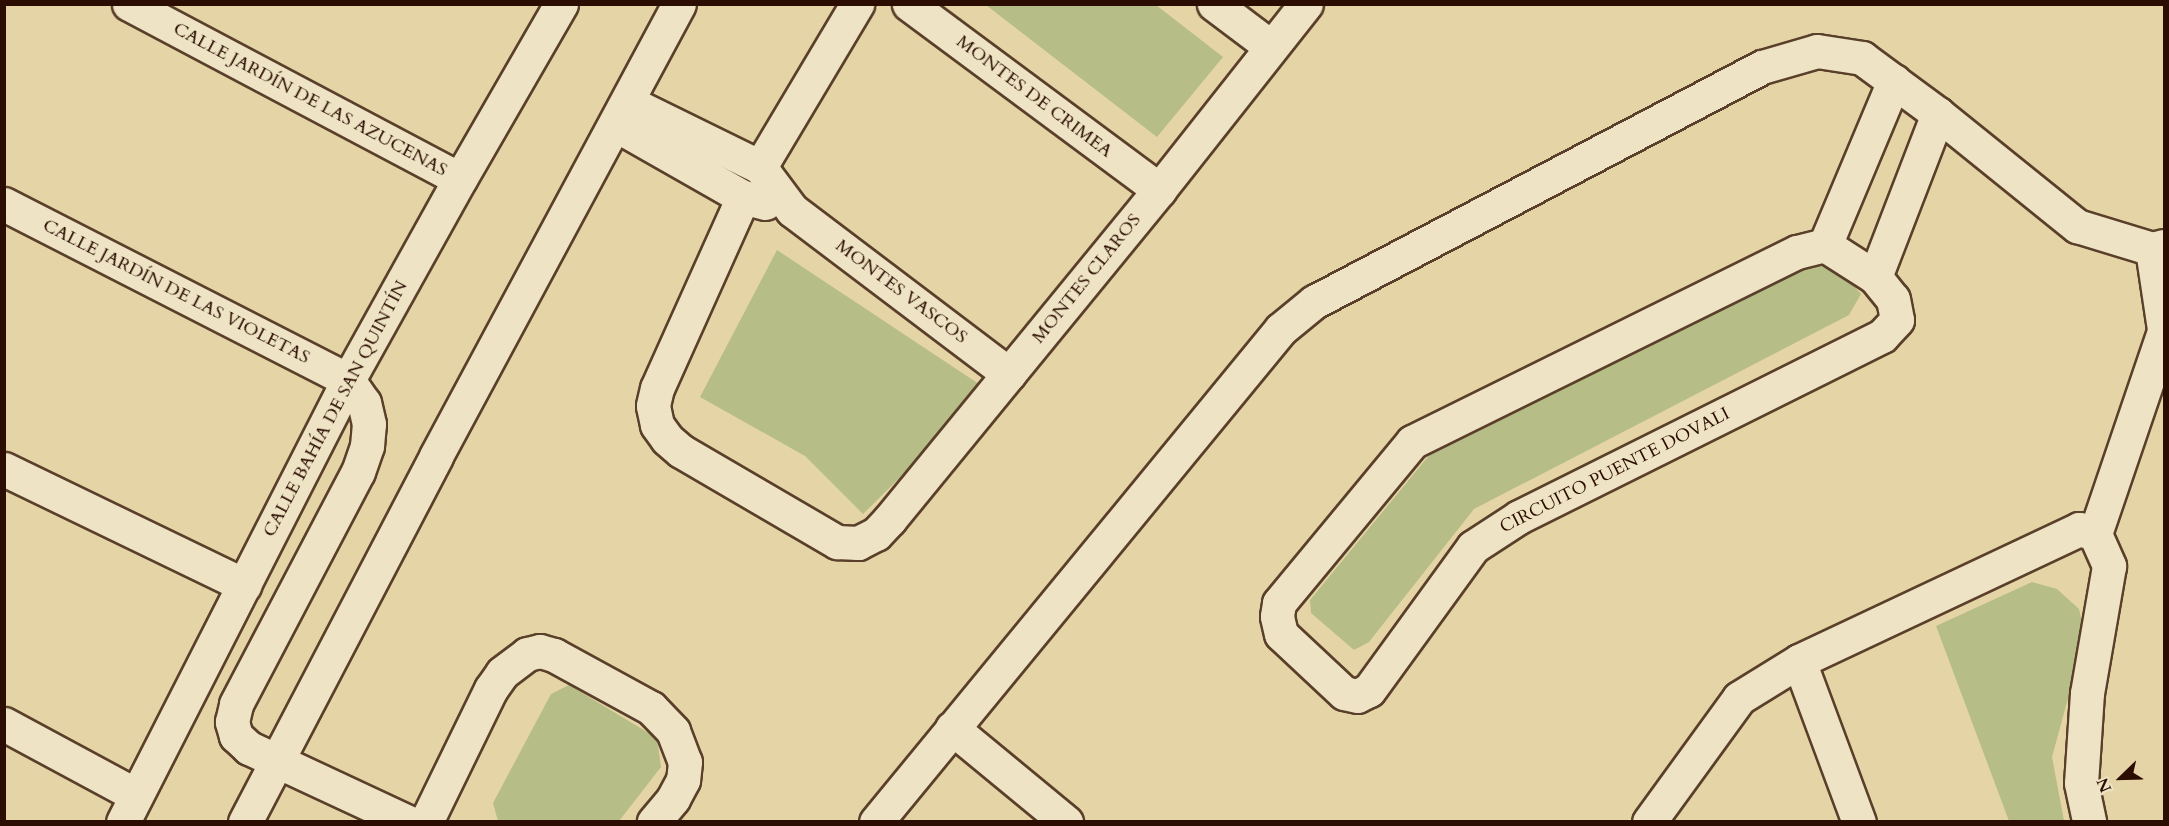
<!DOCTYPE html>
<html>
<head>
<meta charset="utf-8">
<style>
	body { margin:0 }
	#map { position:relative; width:2169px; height:826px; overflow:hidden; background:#e5d5a6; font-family:Cardo,serif }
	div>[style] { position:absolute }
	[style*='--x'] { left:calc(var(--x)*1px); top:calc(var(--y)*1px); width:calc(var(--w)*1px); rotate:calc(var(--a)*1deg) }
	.green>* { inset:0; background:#b6bd86 }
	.roads { filter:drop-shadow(2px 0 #5a3f2a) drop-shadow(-2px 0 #5a3f2a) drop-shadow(0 2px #5a3f2a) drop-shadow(0 -2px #5a3f2a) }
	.minor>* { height:33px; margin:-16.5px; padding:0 16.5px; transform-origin:16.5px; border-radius:16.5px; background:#eee4c5 }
	.tertiary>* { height:33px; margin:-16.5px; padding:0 16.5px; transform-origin:16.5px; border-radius:16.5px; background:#eee4c5 }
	span { translate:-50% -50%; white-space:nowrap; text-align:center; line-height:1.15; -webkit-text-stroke:5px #eee4c5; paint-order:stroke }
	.street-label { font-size:18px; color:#2b0d01 }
	.frame { position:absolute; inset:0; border:6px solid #2b0d01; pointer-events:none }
	.north { position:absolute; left:2091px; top:748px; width:60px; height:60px; -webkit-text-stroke:4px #eee4c5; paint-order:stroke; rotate:247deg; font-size:16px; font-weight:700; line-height:24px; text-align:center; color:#2b0d01 }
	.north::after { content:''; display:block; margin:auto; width:21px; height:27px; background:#2b0d01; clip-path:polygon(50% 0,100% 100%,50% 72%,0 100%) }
</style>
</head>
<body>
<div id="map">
	<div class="green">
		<div style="clip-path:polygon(986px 5px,1156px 5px,1223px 57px,1157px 137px)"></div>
		<div style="clip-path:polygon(777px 250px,988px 390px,863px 514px,805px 456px,700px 397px)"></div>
		<div style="clip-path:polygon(1812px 262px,1834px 264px,1861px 294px,1849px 315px,1474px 509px,1369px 642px,1354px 650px,1311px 613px,1310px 600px,1431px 453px)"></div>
		<div style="clip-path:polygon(2032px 582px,2057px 589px,2079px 609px,2085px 636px,2052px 757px,2064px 821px,2009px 821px,1936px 626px)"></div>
		<div style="clip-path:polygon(569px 685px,657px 738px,661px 767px,619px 821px,498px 821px,493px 803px,551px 694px)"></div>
	</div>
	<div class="roads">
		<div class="minor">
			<div style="--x:129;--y:4;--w:374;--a:27.9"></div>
			<div style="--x:909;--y:4;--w:312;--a:36.6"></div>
			<div style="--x:1214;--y:4;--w:71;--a:37"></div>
			<div style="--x:628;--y:102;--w:147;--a:26.2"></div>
			<div style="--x:760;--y:167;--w:54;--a:53.3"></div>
			<div style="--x:792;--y:210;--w:272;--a:37.1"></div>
			<div style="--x:616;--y:125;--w:146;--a:29.6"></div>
			<div style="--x:743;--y:197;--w:23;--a:15"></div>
			<div style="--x:760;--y:167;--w:190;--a:-59.2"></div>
			<div style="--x:743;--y:197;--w:209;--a:114.2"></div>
			<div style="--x:657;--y:388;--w:18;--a:103"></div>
			<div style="--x:653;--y:406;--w:19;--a:78"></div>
			<div style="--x:657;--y:425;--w:17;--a:54"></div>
			<div style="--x:667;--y:439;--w:18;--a:41"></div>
			<div style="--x:681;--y:451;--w:181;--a:30.3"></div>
			<div style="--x:837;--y:542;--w:21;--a:3"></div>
			<div style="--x:858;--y:543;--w:20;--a:-27"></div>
			<div style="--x:876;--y:534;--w:21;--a:-47"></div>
			<div style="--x:890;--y:519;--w:425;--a:-50.7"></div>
			<div style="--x:1159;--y:190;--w:237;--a:-51.7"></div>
			<div style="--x:4;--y:204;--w:386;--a:27.1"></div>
			<div style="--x:1825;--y:245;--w:59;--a:32.6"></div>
			<div style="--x:1875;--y:277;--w:28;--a:51"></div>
			<div style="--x:1893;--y:299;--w:21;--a:79"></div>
			<div style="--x:1897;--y:320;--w:22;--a:133"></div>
			<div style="--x:1882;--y:336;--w:406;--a:153.5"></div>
			<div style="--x:1519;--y:517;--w:55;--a:146.9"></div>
			<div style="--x:1473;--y:547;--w:177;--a:126"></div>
			<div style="--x:1369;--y:690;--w:13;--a:153"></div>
			<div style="--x:1357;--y:696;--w:13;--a:-167"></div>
			<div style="--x:1344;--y:693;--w:86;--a:-136.9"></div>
			<div style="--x:1281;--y:634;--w:18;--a:-103"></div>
			<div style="--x:1277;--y:616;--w:13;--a:-81"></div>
			<div style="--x:1279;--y:603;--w:209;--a:-50.4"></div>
			<div style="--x:1412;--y:442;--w:429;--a:-26.3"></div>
			<div style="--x:1797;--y:252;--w:29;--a:-14"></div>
			<div style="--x:1825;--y:245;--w:178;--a:-67.2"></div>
			<div style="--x:2152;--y:249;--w:81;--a:81.5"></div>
			<div style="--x:1875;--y:277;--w:175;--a:-68.9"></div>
			<div style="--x:4;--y:469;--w:267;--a:25.8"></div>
			<div style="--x:2095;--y:534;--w:214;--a:-71.2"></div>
			<div style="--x:1799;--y:661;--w:172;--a:69.6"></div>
			<div style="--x:4;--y:724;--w:150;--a:28.3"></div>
			<div style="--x:952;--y:728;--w:148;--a:39.5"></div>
			<div style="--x:275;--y:760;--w:147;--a:25"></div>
			<div style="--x:426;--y:822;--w:148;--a:-64"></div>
			<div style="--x:491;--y:689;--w:19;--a:-55"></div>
			<div style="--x:502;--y:673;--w:31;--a:-37"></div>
			<div style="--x:527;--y:654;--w:13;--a:-13"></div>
			<div style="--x:540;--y:651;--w:15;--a:16"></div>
			<div style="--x:554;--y:655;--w:111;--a:28.7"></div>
			<div style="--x:651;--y:708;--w:32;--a:46"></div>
			<div style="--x:673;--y:731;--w:33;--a:69"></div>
			<div style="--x:685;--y:762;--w:18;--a:96"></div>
			<div style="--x:683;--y:780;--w:21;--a:118"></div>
			<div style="--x:673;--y:799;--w:30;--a:130"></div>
			<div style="--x:876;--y:822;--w:638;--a:-50.6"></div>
			<div style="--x:1281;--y:329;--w:43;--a:-39.3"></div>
			<div style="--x:1314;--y:302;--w:506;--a:-27.68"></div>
			<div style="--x:1762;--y:67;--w:57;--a:-16.2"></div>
			<div style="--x:1817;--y:51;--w:46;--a:8.8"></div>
			<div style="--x:1862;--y:58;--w:94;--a:36.4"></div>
			<div style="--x:1938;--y:114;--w:179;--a:38.9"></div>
			<div style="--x:2077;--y:226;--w:78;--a:17"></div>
			<div style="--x:2152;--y:249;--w:12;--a:-14"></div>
			<div style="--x:1649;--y:822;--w:153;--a:-54"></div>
			<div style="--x:1739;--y:698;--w:70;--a:-31.7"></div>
			<div style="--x:1799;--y:661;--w:310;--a:-25.2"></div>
			<div style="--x:2079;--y:529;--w:17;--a:17"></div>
			<div style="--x:2095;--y:534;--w:35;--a:66"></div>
			<div style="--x:2109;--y:566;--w:129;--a:99.8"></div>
			<div style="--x:2087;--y:693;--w:90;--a:93.8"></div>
			<div style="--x:2081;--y:783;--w:40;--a:78"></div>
		</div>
		<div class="tertiary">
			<div style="--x:275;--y:760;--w:29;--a:-155"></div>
			<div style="--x:249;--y:748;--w:18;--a:-137"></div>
			<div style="--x:236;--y:736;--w:15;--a:-106"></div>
			<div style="--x:232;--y:722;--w:18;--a:-77"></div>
			<div style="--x:236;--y:704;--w:262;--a:-62.3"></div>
			<div style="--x:358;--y:472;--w:28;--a:-71"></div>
			<div style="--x:367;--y:446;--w:22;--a:-85"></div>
			<div style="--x:369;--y:424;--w:22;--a:-103"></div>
			<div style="--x:364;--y:403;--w:28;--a:-125"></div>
			<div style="--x:123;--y:822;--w:496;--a:-63"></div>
			<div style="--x:348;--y:380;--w:230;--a:-60.9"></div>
			<div style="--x:460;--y:179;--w:202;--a:-60"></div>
			<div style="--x:245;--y:822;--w:413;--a:-62.4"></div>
			<div style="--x:436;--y:456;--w:513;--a:-61.74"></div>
		</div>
	</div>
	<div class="street-label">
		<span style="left:1034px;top:97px;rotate:37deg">MONTES DE CRIMEA</span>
		<span style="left:310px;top:100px;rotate:28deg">CALLE JARDÍN DE LAS AZUCENAS</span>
		<span style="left:1087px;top:279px;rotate:-51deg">MONTES CLAROS</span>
		<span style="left:176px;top:292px;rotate:27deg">CALLE JARDÍN DE LAS VIOLETAS</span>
		<span style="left:901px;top:292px;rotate:37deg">MONTES VASCOS</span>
		<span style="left:336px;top:409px;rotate:-62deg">CALLE BAHÍA DE SAN QUINTÍN</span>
		<span style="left:1615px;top:471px;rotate:-27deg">CIRCUITO PUENTE DOVALI</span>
	</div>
	<div class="frame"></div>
	<div class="north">N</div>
</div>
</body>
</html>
